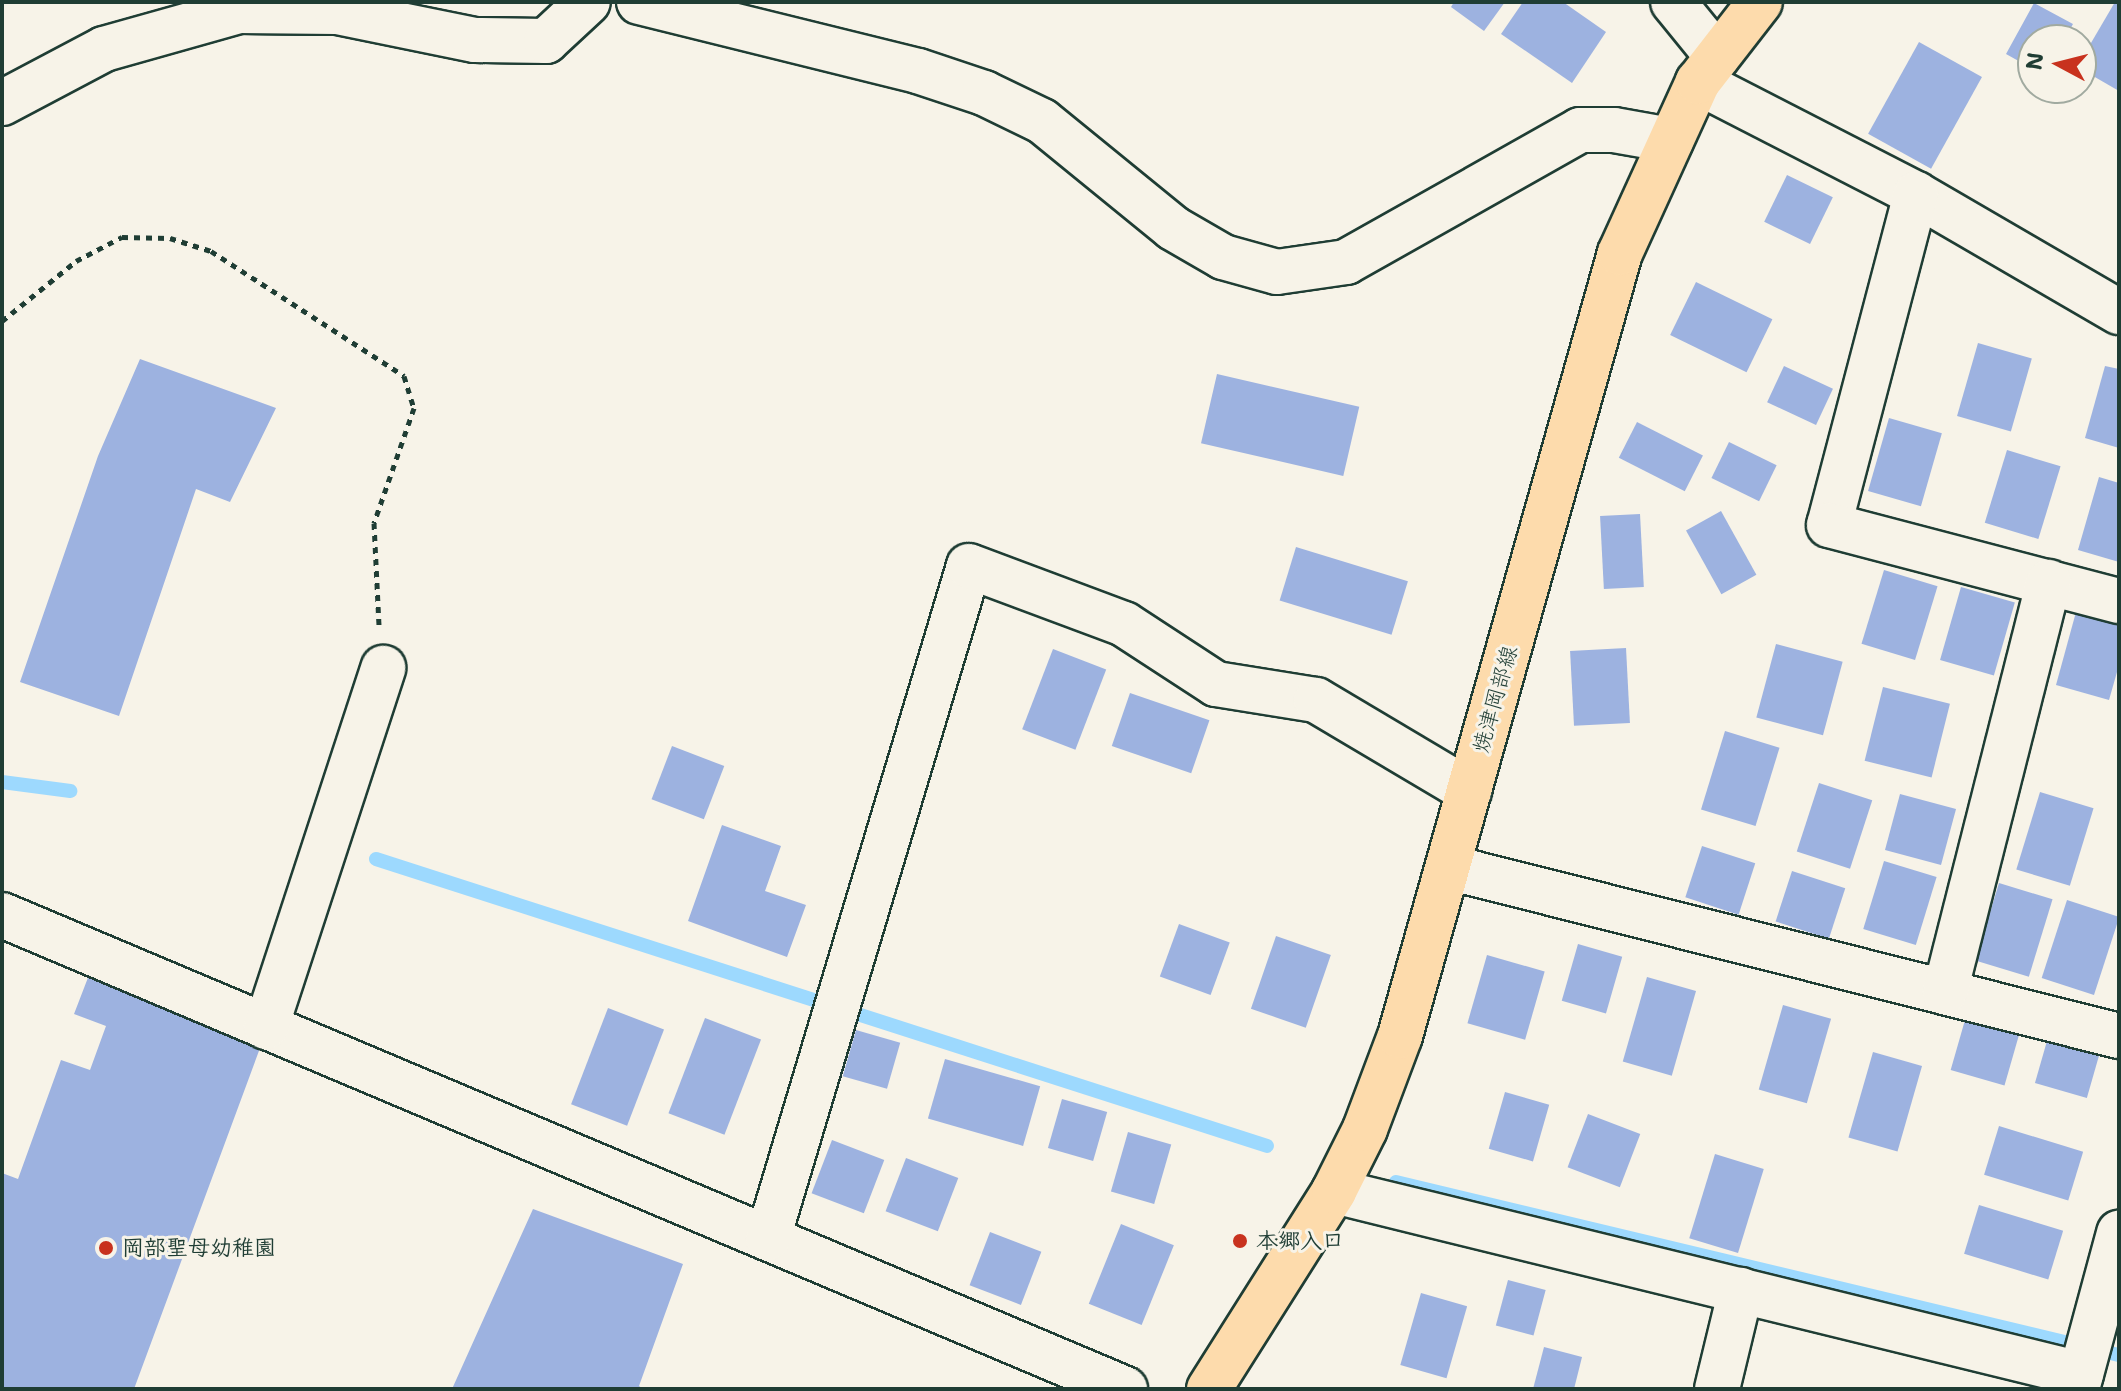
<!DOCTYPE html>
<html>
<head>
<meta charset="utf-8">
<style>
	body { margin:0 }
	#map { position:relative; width:2121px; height:1391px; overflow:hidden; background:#f7f3e8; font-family:"Shantell Sans","Klee One",sans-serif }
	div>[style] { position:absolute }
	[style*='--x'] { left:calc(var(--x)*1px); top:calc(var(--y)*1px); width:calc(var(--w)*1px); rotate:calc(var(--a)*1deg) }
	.stream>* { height:14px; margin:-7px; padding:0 7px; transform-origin:7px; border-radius:7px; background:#9dd9fe }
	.building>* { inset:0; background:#9db2e0; transform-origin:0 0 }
	.path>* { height:5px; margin-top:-2.5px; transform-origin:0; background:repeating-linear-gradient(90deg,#1f3d34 0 6px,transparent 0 12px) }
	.roads { filter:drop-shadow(2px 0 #1f3d34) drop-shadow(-2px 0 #1f3d34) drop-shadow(0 2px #1f3d34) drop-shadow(0 -2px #1f3d34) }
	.minor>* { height:44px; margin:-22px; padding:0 22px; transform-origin:22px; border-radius:22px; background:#f7f3e8 }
	.major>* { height:44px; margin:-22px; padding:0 22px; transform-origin:22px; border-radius:22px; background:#fddbac }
	.dots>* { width:22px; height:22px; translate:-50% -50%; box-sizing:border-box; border:4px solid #f7f3e8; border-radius:50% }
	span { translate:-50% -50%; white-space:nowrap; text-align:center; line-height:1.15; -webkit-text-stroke:6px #f7f3e8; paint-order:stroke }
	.street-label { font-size:22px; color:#1f3d34 }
	.poi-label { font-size:22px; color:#1f3d34; font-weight:700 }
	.left { translate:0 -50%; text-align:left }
	.frame { position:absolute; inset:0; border:4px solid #1f3d34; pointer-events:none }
	.north { position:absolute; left:2017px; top:24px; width:80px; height:80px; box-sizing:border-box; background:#f7f3e8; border:2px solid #a1aaa0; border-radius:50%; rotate:277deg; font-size:22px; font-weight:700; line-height:32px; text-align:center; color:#1f3d34 }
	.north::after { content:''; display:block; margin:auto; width:28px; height:36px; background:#c8321e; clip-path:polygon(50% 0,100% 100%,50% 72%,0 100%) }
</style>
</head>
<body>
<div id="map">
	<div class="stream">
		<div style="--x:2;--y:782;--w:69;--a:7.5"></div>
		<div style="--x:376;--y:859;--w:936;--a:17.85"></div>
		<div style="--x:1396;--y:1182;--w:743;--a:13.46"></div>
	</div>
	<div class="building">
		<div style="clip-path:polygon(1454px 2px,1505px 2px,1484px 31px,1451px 7px)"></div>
		<div style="clip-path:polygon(1523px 2px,1563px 2px,1606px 32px,1572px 83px,1501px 34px)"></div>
		<div style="clip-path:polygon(2115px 2px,2119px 2px,2119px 91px,2081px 69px,2081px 60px)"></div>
		<div style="clip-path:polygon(2034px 3px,2073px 24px,2064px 40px,2033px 40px,2033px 69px,2006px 54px)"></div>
		<div style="left:1919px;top:42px;width:72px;height:105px;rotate:29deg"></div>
		<div style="left:1787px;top:175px;width:51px;height:52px;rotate:26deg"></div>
		<div style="left:1696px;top:282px;width:85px;height:59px;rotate:26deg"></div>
		<div style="left:1978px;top:343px;width:56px;height:76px;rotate:16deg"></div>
		<div style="clip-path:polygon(140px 359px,276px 408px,230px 502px,196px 489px,119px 716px,20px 682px,98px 456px)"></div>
		<div style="left:1784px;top:366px;width:54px;height:40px;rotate:25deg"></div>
		<div style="clip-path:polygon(2105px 366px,2119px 369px,2119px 448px,2085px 438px)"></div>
		<div style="left:1217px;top:374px;width:146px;height:71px;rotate:13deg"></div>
		<div style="left:1889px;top:418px;width:55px;height:76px;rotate:16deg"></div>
		<div style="left:1637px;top:422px;width:74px;height:40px;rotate:27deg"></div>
		<div style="left:1729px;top:442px;width:53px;height:40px;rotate:26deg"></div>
		<div style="left:2007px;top:450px;width:56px;height:76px;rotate:17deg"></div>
		<div style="clip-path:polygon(2099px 477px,2119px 483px,2119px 562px,2078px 550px)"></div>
		<div style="left:1721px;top:511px;width:73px;height:40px;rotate:61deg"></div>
		<div style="left:1640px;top:514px;width:73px;height:40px;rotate:87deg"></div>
		<div style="left:1296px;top:547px;width:117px;height:56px;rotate:17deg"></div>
		<div style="left:1884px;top:570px;width:56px;height:77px;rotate:17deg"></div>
		<div style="left:1961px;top:587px;width:56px;height:76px;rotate:16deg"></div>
		<div style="clip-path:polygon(2076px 612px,2119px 624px,2119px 665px,2109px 700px,2056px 685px)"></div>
		<div style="left:1776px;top:644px;width:69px;height:76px;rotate:15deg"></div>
		<div style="left:1626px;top:648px;width:75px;height:56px;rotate:87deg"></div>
		<div style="left:1053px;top:649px;width:57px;height:86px;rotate:21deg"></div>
		<div style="left:1883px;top:687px;width:69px;height:76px;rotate:14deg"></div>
		<div style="left:1130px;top:693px;width:84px;height:56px;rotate:19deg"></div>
		<div style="left:1725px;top:731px;width:57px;height:82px;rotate:17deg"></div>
		<div style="left:672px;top:746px;width:56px;height:57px;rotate:21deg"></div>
		<div style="left:1819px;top:783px;width:56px;height:72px;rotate:18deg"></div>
		<div style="left:2040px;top:792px;width:56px;height:81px;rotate:17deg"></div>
		<div style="left:1900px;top:794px;width:58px;height:58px;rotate:15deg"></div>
		<div style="clip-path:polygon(722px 825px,781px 846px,765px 891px,806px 905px,787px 957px,688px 921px)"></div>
		<div style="left:1702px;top:846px;width:56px;height:54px;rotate:18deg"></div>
		<div style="left:1884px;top:861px;width:55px;height:71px;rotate:17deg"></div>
		<div style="left:1792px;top:871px;width:56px;height:53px;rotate:18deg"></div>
		<div style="left:1999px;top:883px;width:56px;height:81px;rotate:17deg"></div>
		<div style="left:2067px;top:900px;width:55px;height:82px;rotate:18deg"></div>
		<div style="left:1179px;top:924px;width:54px;height:56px;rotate:20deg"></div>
		<div style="left:1276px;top:936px;width:58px;height:77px;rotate:19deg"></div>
		<div style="left:1578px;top:944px;width:46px;height:59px;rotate:16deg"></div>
		<div style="left:1487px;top:955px;width:60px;height:71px;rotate:16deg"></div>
		<div style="clip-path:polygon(89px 975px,263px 1040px,134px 1389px,2px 1389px,2px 1173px,18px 1179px,61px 1060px,90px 1070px,106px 1026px,74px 1014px)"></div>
		<div style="left:1647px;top:977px;width:51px;height:88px;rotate:16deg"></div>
		<div style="left:1783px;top:1005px;width:50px;height:88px;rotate:16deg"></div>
		<div style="left:608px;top:1008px;width:60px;height:103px;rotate:21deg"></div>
		<div style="left:705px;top:1018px;width:60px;height:102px;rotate:21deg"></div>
		<div style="left:1965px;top:1020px;width:56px;height:52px;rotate:16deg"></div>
		<div style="left:856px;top:1030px;width:46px;height:48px;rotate:16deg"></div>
		<div style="left:2049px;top:1034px;width:54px;height:51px;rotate:16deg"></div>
		<div style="left:1873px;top:1052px;width:51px;height:89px;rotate:16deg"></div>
		<div style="left:945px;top:1059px;width:99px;height:62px;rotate:16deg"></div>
		<div style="left:1505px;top:1092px;width:46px;height:59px;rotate:16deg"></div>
		<div style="left:1062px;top:1099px;width:47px;height:51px;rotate:16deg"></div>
		<div style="left:1588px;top:1114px;width:56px;height:57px;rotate:21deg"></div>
		<div style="left:1999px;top:1126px;width:88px;height:51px;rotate:17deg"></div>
		<div style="left:1128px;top:1132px;width:45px;height:62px;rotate:16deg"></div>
		<div style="left:832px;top:1140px;width:56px;height:57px;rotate:21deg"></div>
		<div style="left:1715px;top:1154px;width:51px;height:88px;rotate:17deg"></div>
		<div style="left:906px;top:1158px;width:56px;height:57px;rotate:21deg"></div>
		<div style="left:1979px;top:1205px;width:88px;height:51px;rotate:17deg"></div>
		<div style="clip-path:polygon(533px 1209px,683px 1264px,639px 1386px,643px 1389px,452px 1389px)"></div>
		<div style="left:1121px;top:1224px;width:57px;height:86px;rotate:22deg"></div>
		<div style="left:990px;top:1232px;width:55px;height:57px;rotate:21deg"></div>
		<div style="left:1508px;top:1280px;width:39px;height:47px;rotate:15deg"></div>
		<div style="left:1421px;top:1293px;width:48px;height:75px;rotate:16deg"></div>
		<div style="clip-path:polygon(1544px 1347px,1582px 1357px,1574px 1389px,1533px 1389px)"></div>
	</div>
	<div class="path">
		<div style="--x:2;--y:321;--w:95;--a:-39"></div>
		<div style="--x:76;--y:261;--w:52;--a:-27.6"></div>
		<div style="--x:122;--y:237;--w:48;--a:1.2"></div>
		<div style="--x:170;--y:238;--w:43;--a:17.6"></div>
		<div style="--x:211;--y:251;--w:230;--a:32.9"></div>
		<div style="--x:404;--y:376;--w:34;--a:73"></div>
		<div style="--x:414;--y:408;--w:122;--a:109.2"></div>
		<div style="--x:374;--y:523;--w:103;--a:87.2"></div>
	</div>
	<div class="roads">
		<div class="minor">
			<div style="--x:639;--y:2;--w:287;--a:13.9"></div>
			<div style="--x:918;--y:71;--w:70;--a:18.4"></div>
			<div style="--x:984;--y:93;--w:64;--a:25.8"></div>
			<div style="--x:1042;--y:121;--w:169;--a:39.2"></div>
			<div style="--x:1173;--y:228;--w:58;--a:30.1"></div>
			<div style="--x:1223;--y:257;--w:56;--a:15.5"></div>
			<div style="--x:1277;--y:272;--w:70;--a:-8.2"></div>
			<div style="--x:1346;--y:262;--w:269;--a:-29.4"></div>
			<div style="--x:1580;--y:130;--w:34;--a:0"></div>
			<div style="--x:1614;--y:130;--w:58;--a:10"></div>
			<div style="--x:1673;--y:2;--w:70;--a:50.8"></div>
			<div style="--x:1698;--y:82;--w:245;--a:27.2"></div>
			<div style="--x:1916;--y:194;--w:235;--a:30.2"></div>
			<div style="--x:2;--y:103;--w:115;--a:-27.9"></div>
			<div style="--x:104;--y:49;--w:140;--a:-15.7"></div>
			<div style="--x:239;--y:11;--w:98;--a:0.6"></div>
			<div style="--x:337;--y:12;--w:141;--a:11.5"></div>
			<div style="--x:475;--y:40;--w:71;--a:0.8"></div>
			<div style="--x:546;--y:41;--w:57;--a:-42.9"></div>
			<div style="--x:1916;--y:194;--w:342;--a:104.7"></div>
			<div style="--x:1829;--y:525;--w:300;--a:14.7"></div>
			<div style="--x:1448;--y:867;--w:692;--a:14.14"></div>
			<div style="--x:2;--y:915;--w:1219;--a:22.88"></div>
			<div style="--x:1945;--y:992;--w:423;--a:-75.8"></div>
			<div style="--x:266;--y:1027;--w:378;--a:-71.9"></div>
			<div style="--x:1334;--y:1191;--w:769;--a:13.77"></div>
			<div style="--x:768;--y:1238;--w:701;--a:-73.35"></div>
			<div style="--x:969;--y:566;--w:165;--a:20.5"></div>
			<div style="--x:1124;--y:624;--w:110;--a:33.1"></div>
			<div style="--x:1216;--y:684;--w:101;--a:9.1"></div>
			<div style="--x:1316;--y:700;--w:178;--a:30.7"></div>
			<div style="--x:1717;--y:1389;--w:102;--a:-76.4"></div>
			<div style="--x:2077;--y:1389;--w:162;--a:-74.9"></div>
		</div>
		<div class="major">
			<div style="--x:1209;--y:1389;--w:234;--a:-57.7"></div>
			<div style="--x:1334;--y:1191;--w:69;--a:-63.4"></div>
			<div style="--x:1365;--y:1129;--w:99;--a:-69.4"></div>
			<div style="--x:1400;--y:1036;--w:813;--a:-74.31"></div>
			<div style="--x:1620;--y:253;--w:188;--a:-65.5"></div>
			<div style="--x:1698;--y:82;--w:101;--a:-52.2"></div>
		</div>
	</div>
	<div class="dots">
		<div style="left:1240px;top:1241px;background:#c8321e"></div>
		<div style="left:106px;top:1248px;background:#c8321e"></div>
	</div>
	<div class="street-label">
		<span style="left:1495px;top:699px;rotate:-74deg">焼津岡部線</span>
	</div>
	<div class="poi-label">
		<span class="left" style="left:1256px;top:1241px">本郷入口</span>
		<span class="left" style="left:122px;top:1248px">岡部聖母幼稚園</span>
	</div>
	<div class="frame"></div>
	<div class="north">N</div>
</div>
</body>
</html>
